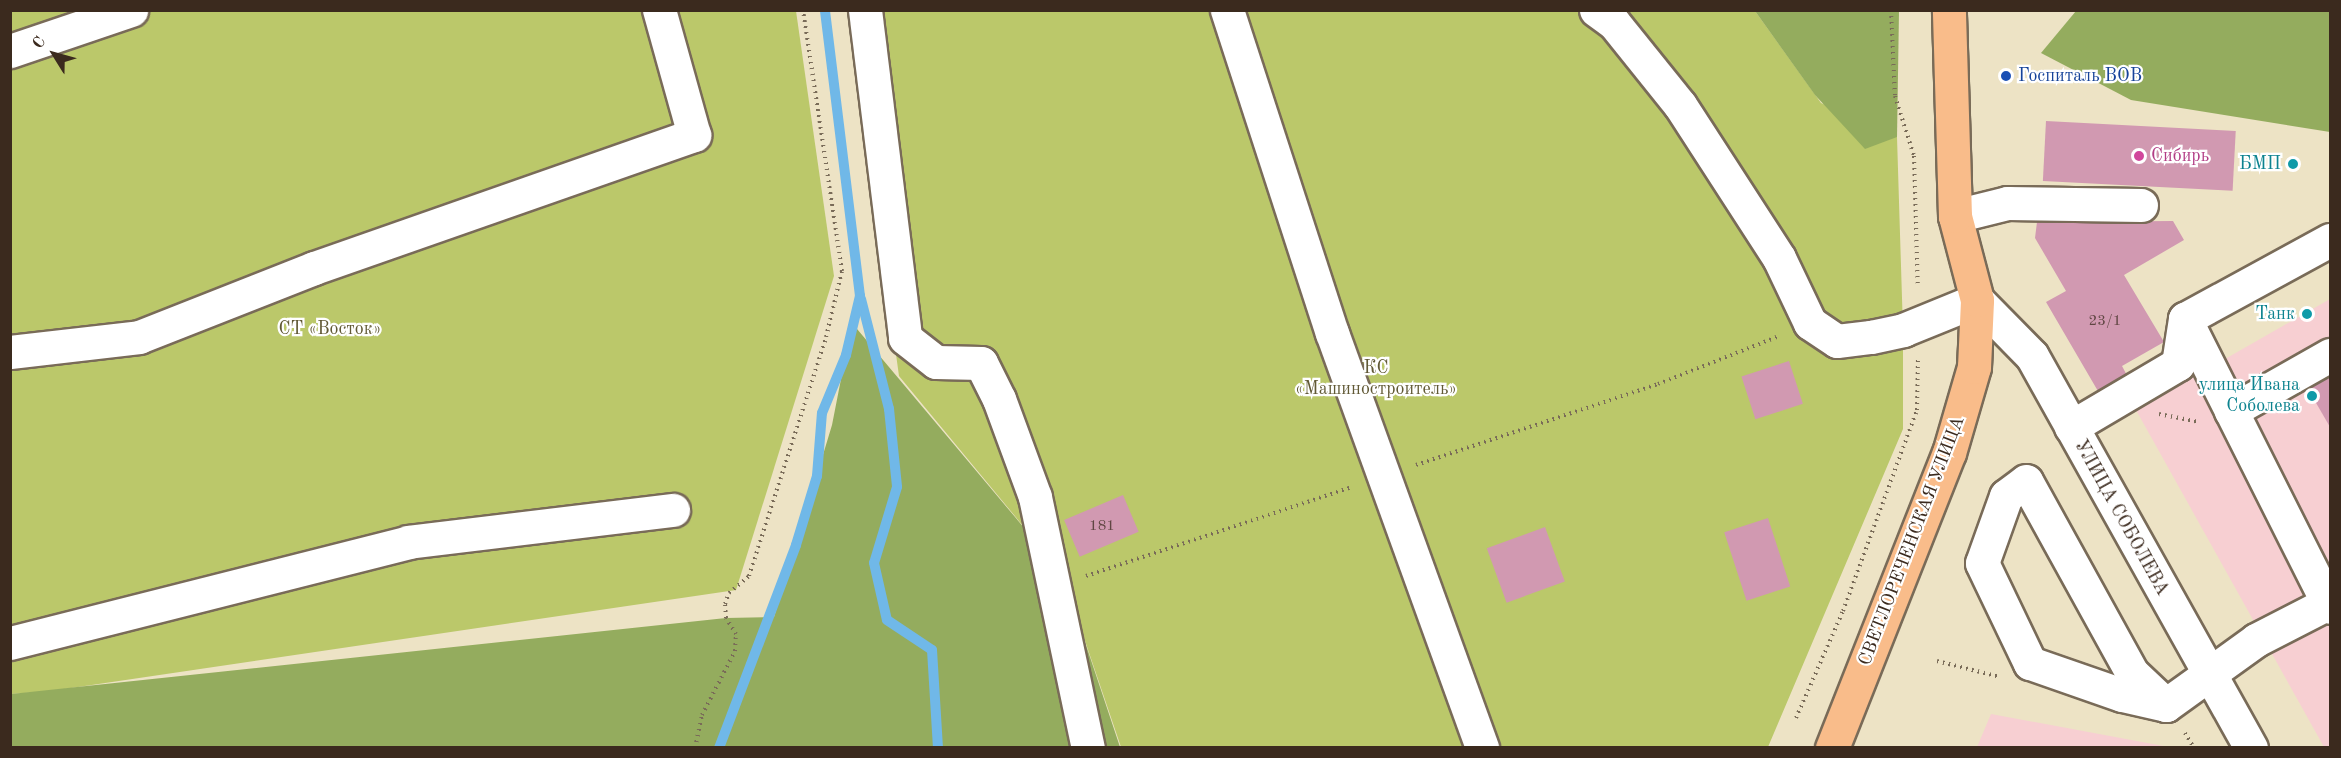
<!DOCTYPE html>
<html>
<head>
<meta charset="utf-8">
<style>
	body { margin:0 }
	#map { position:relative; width:2341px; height:758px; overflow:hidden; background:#ede3c5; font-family:"Old Standard TT",serif }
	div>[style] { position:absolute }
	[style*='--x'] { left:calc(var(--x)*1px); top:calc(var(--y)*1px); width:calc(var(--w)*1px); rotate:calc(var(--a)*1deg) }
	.built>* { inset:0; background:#f7cfd2 }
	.green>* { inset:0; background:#bbc86a }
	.forest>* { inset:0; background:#94ac5e }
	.stream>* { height:10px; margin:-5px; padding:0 5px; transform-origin:5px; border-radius:5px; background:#70b8e8 }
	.building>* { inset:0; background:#d199b1; transform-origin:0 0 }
	.path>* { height:4px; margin-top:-2px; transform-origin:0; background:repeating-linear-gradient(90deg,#796b58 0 1.5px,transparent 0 6px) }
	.roads { filter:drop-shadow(2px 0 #796b58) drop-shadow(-2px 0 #796b58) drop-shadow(0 2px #796b58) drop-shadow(0 -2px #796b58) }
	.minor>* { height:33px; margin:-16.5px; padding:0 16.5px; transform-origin:16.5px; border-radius:16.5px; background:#fff }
	.major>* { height:33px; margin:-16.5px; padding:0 16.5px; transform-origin:16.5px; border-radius:16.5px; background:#f9bc8a }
	.dots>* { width:16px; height:16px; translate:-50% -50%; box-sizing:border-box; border:3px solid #fff; border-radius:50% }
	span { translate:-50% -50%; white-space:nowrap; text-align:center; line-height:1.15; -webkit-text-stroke:4.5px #fff; paint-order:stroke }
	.number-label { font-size:15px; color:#604643 }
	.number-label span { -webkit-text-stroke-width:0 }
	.transit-label { font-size:18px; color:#164399 }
	.left { translate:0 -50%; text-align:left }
	.hotel-label { font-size:18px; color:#b23c85 }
	.culture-label { font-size:18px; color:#0d838f }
	.right { translate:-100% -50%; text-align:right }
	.park-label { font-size:18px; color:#615935 }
	.street-label { font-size:18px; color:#3b2a1e }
	.frame { position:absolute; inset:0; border:12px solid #3b2a1e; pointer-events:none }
	.north { position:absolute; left:24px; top:24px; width:60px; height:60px; -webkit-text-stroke:4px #fff; paint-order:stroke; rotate:307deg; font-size:16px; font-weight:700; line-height:24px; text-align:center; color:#3b2a1e }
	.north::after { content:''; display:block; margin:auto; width:21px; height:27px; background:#3b2a1e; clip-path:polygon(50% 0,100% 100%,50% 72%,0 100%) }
</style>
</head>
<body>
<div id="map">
	<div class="built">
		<div style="clip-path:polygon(2330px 299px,2330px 747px,2324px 747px,2136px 410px)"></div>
		<div style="clip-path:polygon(1991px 714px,2169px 747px,1977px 747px)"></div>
	</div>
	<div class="green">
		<div style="clip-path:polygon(11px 11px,796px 11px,834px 276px,736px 590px,51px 691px,11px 694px)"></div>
		<div style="clip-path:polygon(849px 11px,1755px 11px,1821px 103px,1897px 137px,1903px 330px,1903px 429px,1768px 747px,1121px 747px,1062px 573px,899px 376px)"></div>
	</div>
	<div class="forest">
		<div style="clip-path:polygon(1755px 11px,1899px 11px,1897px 137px,1865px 149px,1815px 95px)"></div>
		<div style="clip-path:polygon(2076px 11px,2330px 11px,2330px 132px,2131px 100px,2041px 53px)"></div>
		<div style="clip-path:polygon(852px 323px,1062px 573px,1120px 747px,11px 748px,11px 694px,726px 618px,774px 617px,832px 425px)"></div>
	</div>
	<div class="stream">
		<div style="--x:861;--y:299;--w:114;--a:75.7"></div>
		<div style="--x:889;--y:409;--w:78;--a:84.1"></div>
		<div style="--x:897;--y:487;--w:79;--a:106.8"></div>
		<div style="--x:874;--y:563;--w:58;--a:77.2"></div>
		<div style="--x:887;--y:620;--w:54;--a:33.7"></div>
		<div style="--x:932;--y:650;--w:98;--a:86.5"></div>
		<div style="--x:719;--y:748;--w:217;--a:-69.2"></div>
		<div style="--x:796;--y:545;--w:72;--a:-73.1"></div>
		<div style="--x:817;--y:476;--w:63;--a:-85.5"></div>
		<div style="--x:822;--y:413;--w:63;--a:-67.5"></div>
		<div style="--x:846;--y:355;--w:61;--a:-76.7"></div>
		<div style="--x:860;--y:296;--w:288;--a:-97"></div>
	</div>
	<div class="building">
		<div style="left:2046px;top:121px;width:190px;height:60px;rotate:3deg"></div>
		<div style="clip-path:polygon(2173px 221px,2184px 240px,2124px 275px,2164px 342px,2122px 366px,2130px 381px,2102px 398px,2046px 302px,2066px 291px,2035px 238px,2037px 222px)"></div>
		<div style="left:1789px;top:361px;width:45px;height:50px;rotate:72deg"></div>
		<div style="clip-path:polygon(2330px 376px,2330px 427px,2308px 389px)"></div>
		<div style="left:1123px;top:495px;width:40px;height:64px;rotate:67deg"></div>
		<div style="left:1768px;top:518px;width:72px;height:46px;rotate:72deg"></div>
		<div style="left:1545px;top:527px;width:58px;height:62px;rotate:70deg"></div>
	</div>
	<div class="path">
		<div style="--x:1891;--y:10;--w:86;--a:87.3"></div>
		<div style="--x:1895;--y:96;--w:63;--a:72.4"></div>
		<div style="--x:1914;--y:156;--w:131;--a:88.3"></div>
		<div style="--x:2159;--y:414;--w:41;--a:11.3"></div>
		<div style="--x:1416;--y:465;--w:255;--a:-18.5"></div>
		<div style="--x:1658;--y:384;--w:130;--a:-21.6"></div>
		<div style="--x:1086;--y:576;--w:280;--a:-18.5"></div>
		<div style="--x:1937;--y:661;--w:65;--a:14.3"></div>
		<div style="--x:1796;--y:718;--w:117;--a:-66.3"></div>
		<div style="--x:1843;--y:611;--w:214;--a:-69.8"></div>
		<div style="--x:1917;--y:410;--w:50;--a:-88.9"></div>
		<div style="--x:2185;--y:733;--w:17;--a:59"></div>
		<div style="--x:695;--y:748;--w:34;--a:-78"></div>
		<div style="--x:702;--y:715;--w:72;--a:-62.7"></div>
		<div style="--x:735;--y:651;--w:17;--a:-87"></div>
		<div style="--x:736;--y:634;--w:19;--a:-122"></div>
		<div style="--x:726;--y:618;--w:14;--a:-94"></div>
		<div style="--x:725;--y:604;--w:12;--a:-70"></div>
		<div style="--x:729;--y:593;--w:26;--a:-40"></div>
		<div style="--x:749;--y:576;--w:251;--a:-72.1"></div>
		<div style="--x:826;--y:337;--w:68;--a:-76.4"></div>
		<div style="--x:842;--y:271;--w:264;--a:-98.5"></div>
	</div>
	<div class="roads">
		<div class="minor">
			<div style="--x:865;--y:10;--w:330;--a:83"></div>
			<div style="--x:905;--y:338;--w:39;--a:38"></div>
			<div style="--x:936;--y:362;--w:45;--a:1.3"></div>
			<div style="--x:981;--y:363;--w:40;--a:63.4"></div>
			<div style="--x:999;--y:399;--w:104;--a:69.8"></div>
			<div style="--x:1035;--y:497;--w:257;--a:78.1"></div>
			<div style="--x:1227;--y:10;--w:340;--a:72"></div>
			<div style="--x:1332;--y:333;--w:441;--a:70.1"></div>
			<div style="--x:1596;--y:10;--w:22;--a:36"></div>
			<div style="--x:1614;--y:23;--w:105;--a:51.2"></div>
			<div style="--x:1680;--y:105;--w:182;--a:57.1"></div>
			<div style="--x:1779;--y:258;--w:72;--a:64.5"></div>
			<div style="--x:1810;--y:323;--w:32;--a:34"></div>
			<div style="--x:1837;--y:341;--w:34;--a:-7"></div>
			<div style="--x:1871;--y:337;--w:33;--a:-12"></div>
			<div style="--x:1903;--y:330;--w:80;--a:-22.1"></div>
			<div style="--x:1977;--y:300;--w:78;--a:45.5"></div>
			<div style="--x:2032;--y:356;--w:449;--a:60.8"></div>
			<div style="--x:10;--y:51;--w:128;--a:-18.7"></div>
			<div style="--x:1955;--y:216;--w:54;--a:-14"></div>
			<div style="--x:2007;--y:203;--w:134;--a:0.9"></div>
			<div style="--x:2185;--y:319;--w:322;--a:63.3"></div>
			<div style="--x:10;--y:352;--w:130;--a:-6.6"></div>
			<div style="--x:139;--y:337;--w:188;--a:-21.5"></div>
			<div style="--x:314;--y:268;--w:403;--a:-19.3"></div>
			<div style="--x:694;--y:135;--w:130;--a:-105.6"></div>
			<div style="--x:2231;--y:411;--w:114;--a:-29.5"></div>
			<div style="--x:2071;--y:427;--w:124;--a:-30.5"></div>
			<div style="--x:2178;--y:364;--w:46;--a:-81.2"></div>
			<div style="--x:2185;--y:319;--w:165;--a:-28.6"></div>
			<div style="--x:10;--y:643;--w:411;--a:-14.2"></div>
			<div style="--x:408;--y:542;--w:267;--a:-6.9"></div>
			<div style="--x:2166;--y:705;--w:47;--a:-136.7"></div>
			<div style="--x:2132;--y:673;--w:219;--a:-118.9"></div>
			<div style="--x:2026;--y:481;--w:25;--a:143"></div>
			<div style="--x:2006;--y:496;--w:71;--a:109.7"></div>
			<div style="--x:1982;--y:563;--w:111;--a:64.4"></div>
			<div style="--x:2030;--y:663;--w:97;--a:19.2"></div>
			<div style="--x:2122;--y:695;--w:45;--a:12.8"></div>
			<div style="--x:2166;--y:705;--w:111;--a:-35.8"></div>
			<div style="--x:2256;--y:640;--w:81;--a:-27.2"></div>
		</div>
		<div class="major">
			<div style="--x:1832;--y:748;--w:317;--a:-68.4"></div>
			<div style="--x:1949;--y:453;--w:90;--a:-73.8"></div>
			<div style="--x:1974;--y:367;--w:67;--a:-87.4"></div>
			<div style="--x:1977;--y:300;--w:87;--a:-104.7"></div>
			<div style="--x:1955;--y:216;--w:206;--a:-91.7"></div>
		</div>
	</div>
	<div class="dots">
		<div style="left:2006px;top:76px;background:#1a4fb4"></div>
		<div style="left:2139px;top:156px;background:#d1479c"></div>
		<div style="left:2293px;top:164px;background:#0f9aa8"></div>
		<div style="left:2307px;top:314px;background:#0f9aa8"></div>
		<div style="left:2312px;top:396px;background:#0f9aa8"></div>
	</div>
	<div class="number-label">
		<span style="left:2105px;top:322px">23/1</span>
		<span style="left:1102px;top:527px">181</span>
	</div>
	<div class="transit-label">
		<span class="left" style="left:2018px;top:76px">Госпиталь ВОВ</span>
	</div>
	<div class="hotel-label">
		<span class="left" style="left:2151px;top:156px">Сибирь</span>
	</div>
	<div class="culture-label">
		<span class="right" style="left:2281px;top:164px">БМП</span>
		<span class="right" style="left:2295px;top:314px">Танк</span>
		<span class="right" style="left:2300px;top:396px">улица Ивана<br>Соболева</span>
	</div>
	<div class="park-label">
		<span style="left:330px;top:329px">СТ «Восток»</span>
		<span style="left:1376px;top:379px">КС<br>«Машиностроитель»</span>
	</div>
	<div class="street-label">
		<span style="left:2121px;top:518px;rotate:61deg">УЛИЦА СОБОЛЕВА</span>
		<span style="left:1912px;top:541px;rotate:-69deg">СВЕТЛОРЕЧЕНСКАЯ УЛИЦА</span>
	</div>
	<div class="frame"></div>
	<div class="north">С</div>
</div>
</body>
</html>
